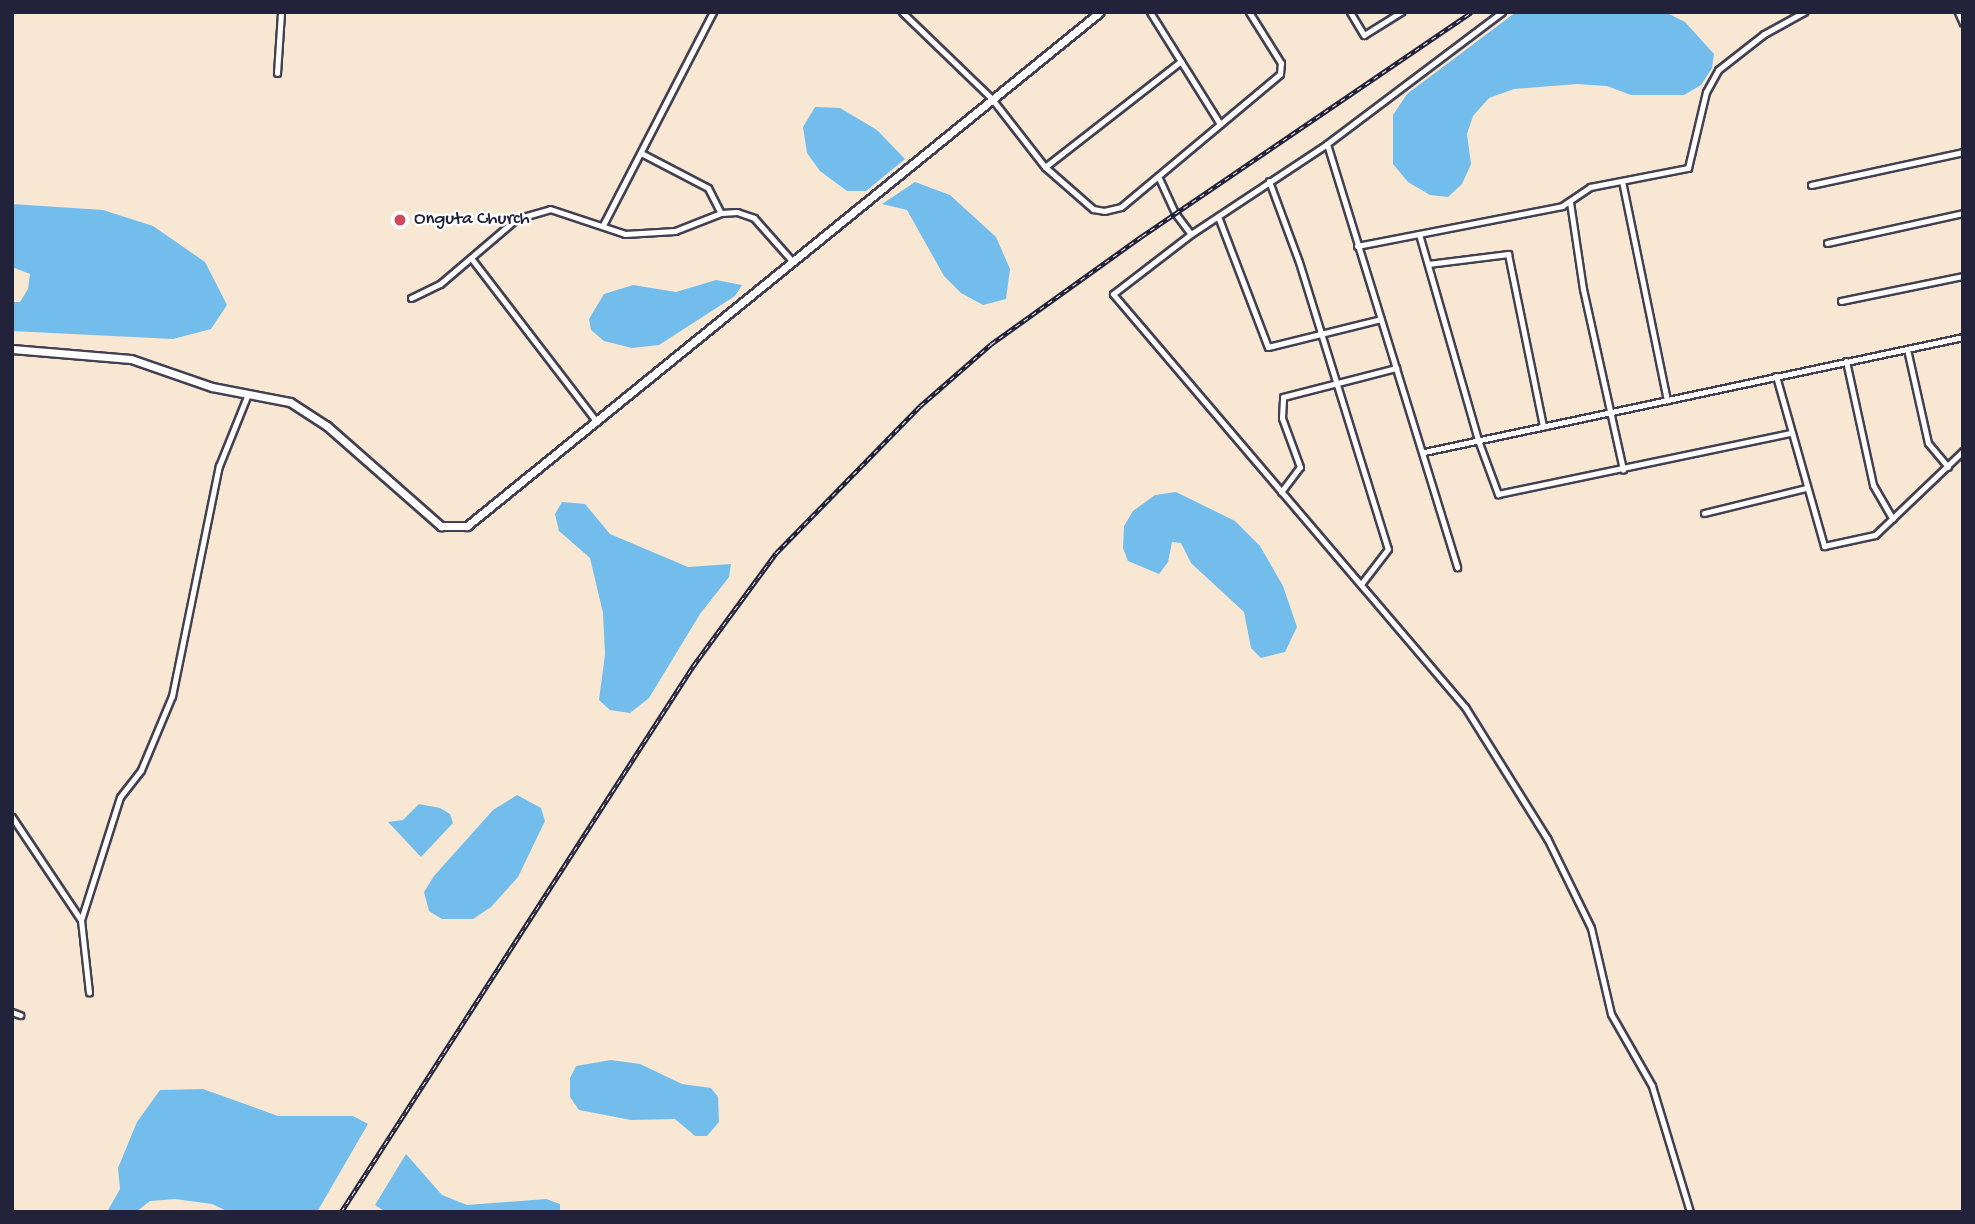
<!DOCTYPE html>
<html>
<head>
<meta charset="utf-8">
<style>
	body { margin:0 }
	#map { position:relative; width:1975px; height:1224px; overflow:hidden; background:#f7e7d3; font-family:"Gochi Hand",sans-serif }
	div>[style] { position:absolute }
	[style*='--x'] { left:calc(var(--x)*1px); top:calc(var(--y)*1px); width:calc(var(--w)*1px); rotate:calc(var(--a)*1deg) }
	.water>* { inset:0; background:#73bdec }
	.roads { filter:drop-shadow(2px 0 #424052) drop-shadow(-2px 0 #424052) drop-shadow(0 2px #424052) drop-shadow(0 -2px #424052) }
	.street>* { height:5px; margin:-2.5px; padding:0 2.5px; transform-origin:2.5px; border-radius:2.5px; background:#fff }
	.secondary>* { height:7px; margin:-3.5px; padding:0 3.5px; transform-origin:3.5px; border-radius:3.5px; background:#fff }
	.rail>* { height:4.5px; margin-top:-2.25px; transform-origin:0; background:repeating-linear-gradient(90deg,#fff 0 5px,#22223b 0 10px); box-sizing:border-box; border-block:2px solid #22223b }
	.dots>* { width:19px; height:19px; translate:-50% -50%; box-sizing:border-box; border:4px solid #fff; border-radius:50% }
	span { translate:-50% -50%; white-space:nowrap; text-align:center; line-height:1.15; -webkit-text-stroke:5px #fff; paint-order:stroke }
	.poi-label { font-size:19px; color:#22223b }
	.left { translate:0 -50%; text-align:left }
	.frame { position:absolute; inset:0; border:14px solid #22223b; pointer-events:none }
</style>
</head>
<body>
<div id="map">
	<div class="water">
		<div style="clip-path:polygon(1516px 12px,1665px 12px,1685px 22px,1714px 54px,1712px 68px,1701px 85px,1684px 95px,1631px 95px,1607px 86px,1577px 84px,1514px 89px,1489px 98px,1473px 116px,1467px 134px,1471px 164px,1462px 184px,1448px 197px,1430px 195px,1408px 182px,1393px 164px,1393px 115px,1407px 94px)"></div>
		<div style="clip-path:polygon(815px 107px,840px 108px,877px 130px,905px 159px,866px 191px,847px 191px,820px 171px,807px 153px,803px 127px)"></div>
		<div style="clip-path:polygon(915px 182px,950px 195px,996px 237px,1010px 269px,1006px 299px,983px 305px,961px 293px,944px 276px,907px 210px,882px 204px)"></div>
		<div style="clip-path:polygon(12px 204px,103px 210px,153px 226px,205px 262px,227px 305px,211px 329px,173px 339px,12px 331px,12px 302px,20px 302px,28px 289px,30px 274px,12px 267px)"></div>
		<div style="clip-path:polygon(716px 280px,742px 285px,735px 296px,659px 345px,632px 348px,604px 341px,591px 330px,589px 319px,604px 294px,633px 285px,676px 292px)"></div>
		<div style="clip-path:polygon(1176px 492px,1235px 521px,1260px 546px,1283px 586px,1297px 627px,1285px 652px,1261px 658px,1251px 648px,1244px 612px,1191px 563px,1181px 543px,1172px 542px,1168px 562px,1159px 574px,1128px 561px,1123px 548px,1124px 526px,1133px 511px,1155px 495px)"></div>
		<div style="clip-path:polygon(562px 502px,585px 504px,610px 534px,688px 567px,731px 564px,729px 577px,700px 614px,649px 698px,630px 713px,610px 710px,599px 700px,605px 654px,603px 613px,590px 558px,559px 531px,555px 514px)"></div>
		<div style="clip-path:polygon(517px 795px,541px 808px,545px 821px,518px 877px,491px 907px,473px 919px,442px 919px,429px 911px,424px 892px,434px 876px,493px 810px)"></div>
		<div style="clip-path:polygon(419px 804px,440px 808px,450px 814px,453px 823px,421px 857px,388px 822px,403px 820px)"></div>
		<div style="clip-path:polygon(611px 1060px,640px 1064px,682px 1084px,711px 1088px,718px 1097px,719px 1122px,707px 1136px,695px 1136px,675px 1119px,631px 1120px,579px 1110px,570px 1097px,570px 1078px,576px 1066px)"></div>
		<div style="clip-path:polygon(203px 1089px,278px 1116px,353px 1116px,368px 1124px,317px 1212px,229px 1212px,212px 1204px,175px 1199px,150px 1201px,136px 1212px,107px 1212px,120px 1189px,118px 1168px,137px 1122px,160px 1090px)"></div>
		<div style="clip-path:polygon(406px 1154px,442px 1195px,467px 1205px,546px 1199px,560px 1204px,560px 1212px,386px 1212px,375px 1205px)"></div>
	</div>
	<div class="roads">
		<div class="street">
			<div style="--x:902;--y:12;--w:125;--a:44"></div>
			<div style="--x:992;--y:99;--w:86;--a:52.1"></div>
			<div style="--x:1045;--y:167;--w:64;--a:41.2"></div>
			<div style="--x:1093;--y:209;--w:11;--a:10"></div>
			<div style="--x:1104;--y:211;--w:17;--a:-13"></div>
			<div style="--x:1121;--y:207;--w:207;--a:-39.9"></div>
			<div style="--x:1280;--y:74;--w:11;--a:-85"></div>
			<div style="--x:1281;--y:63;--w:60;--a:-122.1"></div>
			<div style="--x:1150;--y:12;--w:132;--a:58"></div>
			<div style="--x:1350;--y:12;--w:27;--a:59"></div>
			<div style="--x:1364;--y:35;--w:44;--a:-31.9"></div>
			<div style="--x:1502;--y:12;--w:219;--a:143"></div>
			<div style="--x:1327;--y:144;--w:163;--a:146.5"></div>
			<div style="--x:1191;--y:234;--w:98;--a:142.4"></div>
			<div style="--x:1113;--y:294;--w:543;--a:49.56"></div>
			<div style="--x:1465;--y:707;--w:155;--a:58"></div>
			<div style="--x:1547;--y:838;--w:100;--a:63.9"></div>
			<div style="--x:1591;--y:928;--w:88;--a:76.9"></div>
			<div style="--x:1611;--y:1014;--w:83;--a:60.3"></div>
			<div style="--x:1652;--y:1086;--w:132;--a:73.2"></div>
			<div style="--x:1958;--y:12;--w:12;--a:66"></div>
			<div style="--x:277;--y:73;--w:61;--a:-86.2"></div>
			<div style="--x:1327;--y:144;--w:443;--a:72.9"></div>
			<div style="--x:643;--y:154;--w:73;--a:27.6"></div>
			<div style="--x:708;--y:188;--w:28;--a:63"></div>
			<div style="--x:1045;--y:167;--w:172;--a:-37.9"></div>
			<div style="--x:1158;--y:176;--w:41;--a:65.3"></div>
			<div style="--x:1175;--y:213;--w:26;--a:53"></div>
			<div style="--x:1269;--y:181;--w:86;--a:69.7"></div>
			<div style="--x:1299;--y:262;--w:300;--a:72.8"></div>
			<div style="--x:1388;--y:549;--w:44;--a:127.6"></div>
			<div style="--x:1622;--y:181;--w:224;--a:78.4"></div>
			<div style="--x:1811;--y:185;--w:156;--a:-12.2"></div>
			<div style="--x:1570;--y:202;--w:88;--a:81.5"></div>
			<div style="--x:1583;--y:289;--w:185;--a:77.5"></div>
			<div style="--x:1219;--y:219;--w:137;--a:69.1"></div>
			<div style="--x:1268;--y:347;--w:116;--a:-13.9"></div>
			<div style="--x:603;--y:225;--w:240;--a:-62.7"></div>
			<div style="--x:1419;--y:234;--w:214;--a:74"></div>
			<div style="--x:1478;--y:440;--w:58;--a:69.7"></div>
			<div style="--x:1498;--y:494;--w:299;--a:-11.8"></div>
			<div style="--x:1827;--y:243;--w:139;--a:-12.4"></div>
			<div style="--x:1357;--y:246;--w:209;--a:-11"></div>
			<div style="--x:1562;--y:206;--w:34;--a:-34"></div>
			<div style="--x:1590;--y:187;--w:100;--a:-11"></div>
			<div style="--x:1688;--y:168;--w:78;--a:-76.7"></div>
			<div style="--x:1706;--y:92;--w:25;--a:-61"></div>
			<div style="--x:1718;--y:70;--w:58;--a:-38"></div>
			<div style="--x:1764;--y:34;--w:46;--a:-28.8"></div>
			<div style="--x:471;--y:258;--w:207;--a:52.5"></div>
			<div style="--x:1428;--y:264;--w:81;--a:-7.1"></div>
			<div style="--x:1508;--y:254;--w:176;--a:78.5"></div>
			<div style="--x:411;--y:298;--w:32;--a:-26"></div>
			<div style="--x:440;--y:284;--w:100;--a:-40.5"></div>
			<div style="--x:516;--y:219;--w:35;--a:-16"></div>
			<div style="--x:550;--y:209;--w:79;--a:18.4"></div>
			<div style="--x:625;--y:234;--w:50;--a:-3.4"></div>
			<div style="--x:675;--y:231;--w:49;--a:-21.4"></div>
			<div style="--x:721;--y:213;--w:16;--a:-4"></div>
			<div style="--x:737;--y:212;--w:18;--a:19"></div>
			<div style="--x:754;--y:218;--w:57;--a:48.5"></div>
			<div style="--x:1841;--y:301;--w:125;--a:-11.6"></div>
			<div style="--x:1907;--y:349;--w:96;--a:77.4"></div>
			<div style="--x:1928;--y:443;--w:31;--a:50"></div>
			<div style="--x:1846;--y:361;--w:127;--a:77.7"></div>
			<div style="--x:1873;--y:485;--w:39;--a:60"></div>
			<div style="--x:1776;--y:376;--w:177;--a:74.2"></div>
			<div style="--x:1824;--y:546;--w:52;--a:-12.2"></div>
			<div style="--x:1875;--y:535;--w:122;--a:-43.7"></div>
			<div style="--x:1424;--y:452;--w:551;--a:-12.04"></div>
			<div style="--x:1281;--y:492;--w:31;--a:-53"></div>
			<div style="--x:1300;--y:467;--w:52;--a:-110.2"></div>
			<div style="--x:1282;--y:418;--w:21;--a:-87"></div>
			<div style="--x:1283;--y:397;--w:117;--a:-14.4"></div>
			<div style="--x:1704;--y:513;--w:105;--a:-13.8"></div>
			<div style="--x:12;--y:817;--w:124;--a:56.2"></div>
			<div style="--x:81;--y:920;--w:73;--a:83.7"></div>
			<div style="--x:81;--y:920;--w:129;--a:-72.4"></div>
			<div style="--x:120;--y:797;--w:34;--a:-52"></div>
			<div style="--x:141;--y:770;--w:80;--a:-67.3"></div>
			<div style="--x:172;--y:696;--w:235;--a:-78.5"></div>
			<div style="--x:219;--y:466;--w:78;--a:-68.1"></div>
			<div style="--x:12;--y:1012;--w:9;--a:21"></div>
		</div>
		<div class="secondary">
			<div style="--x:12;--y:349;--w:119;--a:4.8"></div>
			<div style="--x:131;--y:359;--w:86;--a:19.1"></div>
			<div style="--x:212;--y:387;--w:79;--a:10.9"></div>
			<div style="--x:290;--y:402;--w:44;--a:33"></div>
			<div style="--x:327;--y:426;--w:152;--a:41.3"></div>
			<div style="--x:441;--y:526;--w:26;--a:0"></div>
			<div style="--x:467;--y:526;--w:815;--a:-39.08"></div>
		</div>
	</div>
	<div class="rail">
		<div style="--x:341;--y:1212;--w:650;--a:-57.19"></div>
		<div style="--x:693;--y:666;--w:140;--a:-53.7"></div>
		<div style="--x:776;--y:553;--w:206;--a:-45.6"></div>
		<div style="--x:920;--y:406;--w:94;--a:-41.1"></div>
		<div style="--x:991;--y:344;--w:186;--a:-35.6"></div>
		<div style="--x:1142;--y:236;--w:398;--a:-34.2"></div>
	</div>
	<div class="dots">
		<div style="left:400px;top:220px;background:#d1495b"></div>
	</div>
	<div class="poi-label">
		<span class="left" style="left:414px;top:220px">Onguta Church</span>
	</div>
	<div class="frame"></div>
</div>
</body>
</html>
